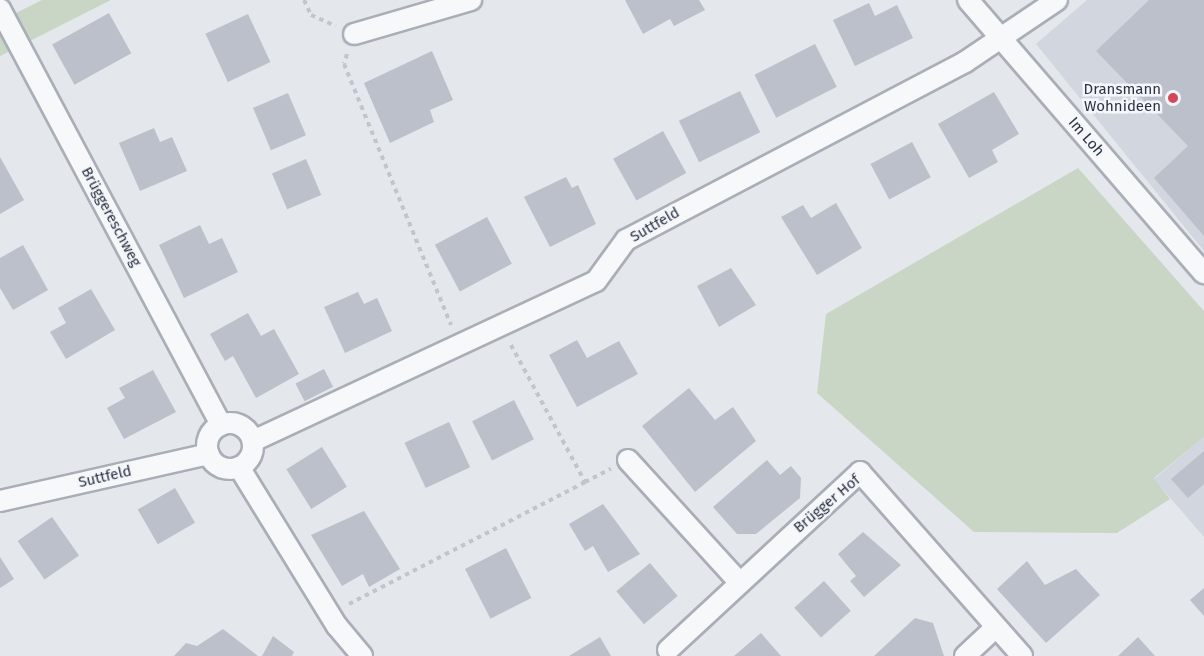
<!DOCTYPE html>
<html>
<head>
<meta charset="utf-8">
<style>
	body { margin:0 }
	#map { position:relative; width:1204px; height:656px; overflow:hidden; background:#e4e7ec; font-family:"Fira Sans",sans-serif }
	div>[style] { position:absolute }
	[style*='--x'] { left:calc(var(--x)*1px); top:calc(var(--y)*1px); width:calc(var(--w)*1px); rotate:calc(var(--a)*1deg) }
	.built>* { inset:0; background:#d2d6de }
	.green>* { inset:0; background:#c9d6c5 }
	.building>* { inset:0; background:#bbc0ca; transform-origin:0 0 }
	.path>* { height:4px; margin-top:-2px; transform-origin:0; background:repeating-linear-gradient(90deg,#c2c5cb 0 4.5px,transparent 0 9px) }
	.roads { filter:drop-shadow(2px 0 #a9aeb7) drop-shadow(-2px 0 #a9aeb7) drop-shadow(0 2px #a9aeb7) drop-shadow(0 -2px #a9aeb7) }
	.street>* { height:20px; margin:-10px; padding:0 10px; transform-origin:10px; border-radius:10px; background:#f7f8fa }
	.street>.ring { margin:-10px; padding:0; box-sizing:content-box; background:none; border:20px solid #f7f8fa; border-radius:50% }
	.dots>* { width:16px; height:16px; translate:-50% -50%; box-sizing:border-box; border:3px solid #f4f6f9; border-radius:50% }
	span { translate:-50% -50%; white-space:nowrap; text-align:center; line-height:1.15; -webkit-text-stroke:5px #f4f6f9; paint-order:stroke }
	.poi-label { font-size:15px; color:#2b3445 }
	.right { translate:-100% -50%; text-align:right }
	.street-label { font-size:15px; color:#2b3445 }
</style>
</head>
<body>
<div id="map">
	<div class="built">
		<div style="clip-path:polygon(1087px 0,1204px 0,1204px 251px,1036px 44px)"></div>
		<div style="clip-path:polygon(1204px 437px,1204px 537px,1154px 479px)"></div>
	</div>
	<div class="green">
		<div style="clip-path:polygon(42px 0,111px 0,0 56px,0 21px)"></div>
		<div style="clip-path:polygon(1078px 168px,1204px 311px,1204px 437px,1154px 478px,1170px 499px,1117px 533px,974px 532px,817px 393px,826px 314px)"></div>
	</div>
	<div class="building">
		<div style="clip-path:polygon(625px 0,699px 0,705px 10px,674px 26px,670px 19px,643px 34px)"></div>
		<div style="clip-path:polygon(1149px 0,1204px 0,1204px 236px,1154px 178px,1188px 146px,1096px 51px)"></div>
		<div style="clip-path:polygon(869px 3px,875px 16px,897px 5px,913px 38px,855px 66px,833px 20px)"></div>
		<div style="left:109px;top:13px;width:46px;height:65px;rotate:61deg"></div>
		<div style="left:248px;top:14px;width:53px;height:47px;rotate:65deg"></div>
		<div style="left:815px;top:44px;width:48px;height:68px;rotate:63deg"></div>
		<div style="clip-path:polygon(432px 51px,453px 100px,430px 110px,434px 122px,390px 143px,364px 83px)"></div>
		<div style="left:740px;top:91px;width:46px;height:68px;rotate:64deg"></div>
		<div style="clip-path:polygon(994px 92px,1019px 134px,992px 150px,998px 162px,969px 178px,938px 124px)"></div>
		<div style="left:288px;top:93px;width:46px;height:38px;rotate:67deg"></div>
		<div style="clip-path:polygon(154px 128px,160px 142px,172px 137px,187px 171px,140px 191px,119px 143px)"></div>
		<div style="left:663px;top:131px;width:48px;height:57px;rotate:61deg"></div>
		<div style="left:912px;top:142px;width:40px;height:47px;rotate:62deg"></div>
		<div style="clip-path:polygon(0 157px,24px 200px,0 214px)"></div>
		<div style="left:306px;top:159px;width:39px;height:37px;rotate:67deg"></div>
		<div style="clip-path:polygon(566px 177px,572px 188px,578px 185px,596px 224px,550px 247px,524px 197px)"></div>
		<div style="clip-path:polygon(836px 203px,862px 248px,817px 275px,781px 217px,803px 205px,811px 218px)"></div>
		<div style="left:487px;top:217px;width:53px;height:59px;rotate:62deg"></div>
		<div style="clip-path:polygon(200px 225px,209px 244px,222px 238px,238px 272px,184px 298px,159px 245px)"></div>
		<div style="clip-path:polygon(23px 245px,48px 290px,13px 310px,0 288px,0 258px)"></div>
		<div style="clip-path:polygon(731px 268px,756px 305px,719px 327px,697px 286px)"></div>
		<div style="clip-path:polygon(91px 289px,115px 330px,66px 359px,50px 332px,66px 323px,58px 308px)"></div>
		<div style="clip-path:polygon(358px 292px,364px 304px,377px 298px,392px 331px,345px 353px,324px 307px)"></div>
		<div style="clip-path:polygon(248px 313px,261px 336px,274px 329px,299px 374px,256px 398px,233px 356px,225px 361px,210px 334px)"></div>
		<div style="clip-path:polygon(577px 340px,587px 358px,619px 341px,638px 374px,577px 407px,549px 355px)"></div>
		<div style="left:324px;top:369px;width:20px;height:32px;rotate:63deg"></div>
		<div style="clip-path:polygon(153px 370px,176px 412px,124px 439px,107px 408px,125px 398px,119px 388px)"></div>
		<div style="clip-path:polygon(689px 388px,715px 420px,733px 407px,756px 441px,695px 492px,642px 426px)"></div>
		<div style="left:514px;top:400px;width:44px;height:47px;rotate:63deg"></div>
		<div style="left:449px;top:422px;width:50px;height:49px;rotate:65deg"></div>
		<div style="left:322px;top:447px;width:47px;height:42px;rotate:58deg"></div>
		<div style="clip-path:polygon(1204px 451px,1204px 484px,1188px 498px,1171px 479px)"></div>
		<div style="clip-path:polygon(767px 460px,780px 475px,791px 466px,801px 478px,800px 498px,756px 534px,737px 534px,713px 507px)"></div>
		<div style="left:175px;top:488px;width:40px;height:43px;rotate:60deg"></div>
		<div style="clip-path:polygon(603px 504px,640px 554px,608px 572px,593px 546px,585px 551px,569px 524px)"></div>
		<div style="clip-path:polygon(364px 511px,400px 569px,369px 587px,363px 574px,342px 586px,311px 535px)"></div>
		<div style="left:52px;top:517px;width:47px;height:42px;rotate:55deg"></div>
		<div style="clip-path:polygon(863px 532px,901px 565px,864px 597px,850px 581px,856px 576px,838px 554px)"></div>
		<div style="left:506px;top:548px;width:56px;height:46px;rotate:63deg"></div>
		<div style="clip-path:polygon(0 557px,14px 579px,0 588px)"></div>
		<div style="clip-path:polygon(1027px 561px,1045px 585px,1076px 569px,1100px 595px,1046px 643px,997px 589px)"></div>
		<div style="left:650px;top:563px;width:43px;height:44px;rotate:50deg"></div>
		<div style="left:824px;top:581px;width:40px;height:40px;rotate:48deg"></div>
		<div style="clip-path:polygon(1204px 588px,1204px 616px,1190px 600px)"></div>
		<div style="clip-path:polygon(915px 618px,933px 623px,944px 656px,874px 656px)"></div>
		<div style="clip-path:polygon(223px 629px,258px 656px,174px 656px,186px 643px,197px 646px)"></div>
		<div style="clip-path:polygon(761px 633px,781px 656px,734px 656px)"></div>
		<div style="clip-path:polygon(273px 636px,294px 652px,292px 656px,262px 656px)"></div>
		<div style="clip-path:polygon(600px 637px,611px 656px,569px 656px)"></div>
		<div style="clip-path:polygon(1138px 637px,1155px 656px,1118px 656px)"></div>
	</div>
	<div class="path">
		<div style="--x:304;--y:0;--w:17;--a:65"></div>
		<div style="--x:311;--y:15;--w:27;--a:24"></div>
		<div style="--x:347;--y:54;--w:10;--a:107"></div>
		<div style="--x:344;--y:64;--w:282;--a:67.7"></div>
		<div style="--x:511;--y:345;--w:156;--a:61.6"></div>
		<div style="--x:585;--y:482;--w:29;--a:-27"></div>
		<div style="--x:349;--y:604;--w:266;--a:-27.3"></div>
	</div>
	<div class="roads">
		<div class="street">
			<div style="--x:968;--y:0;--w:361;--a:49.2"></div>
			<div style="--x:0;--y:9;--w:471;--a:62"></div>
			<div style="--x:354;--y:34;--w:122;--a:-16.2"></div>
			<div class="ring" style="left:207px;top:423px;width:26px;height:26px"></div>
			<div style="--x:253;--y:441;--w:378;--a:-25"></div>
			<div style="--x:596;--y:281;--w:51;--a:-53.8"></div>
			<div style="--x:626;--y:240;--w:383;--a:-27.7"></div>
			<div style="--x:965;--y:62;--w:111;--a:-34"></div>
			<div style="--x:628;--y:460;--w:164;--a:47.7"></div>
			<div style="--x:239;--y:467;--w:187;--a:58.4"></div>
			<div style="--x:337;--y:626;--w:39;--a:50"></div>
			<div style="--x:0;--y:501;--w:214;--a:-12.7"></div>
			<div style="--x:668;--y:650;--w:262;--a:-42.8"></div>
			<div style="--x:860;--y:472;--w:245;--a:48.6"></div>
			<div style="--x:965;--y:656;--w:41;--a:-43"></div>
		</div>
	</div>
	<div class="dots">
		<div style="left:1173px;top:98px;background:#d1495b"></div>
	</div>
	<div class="poi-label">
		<span class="right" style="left:1161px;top:98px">Dransmann<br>Wohnideen</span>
	</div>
	<div class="street-label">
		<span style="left:1086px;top:137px;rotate:49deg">Im Loh</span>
		<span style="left:111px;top:217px;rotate:62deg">Brüggereschweg</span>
		<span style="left:655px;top:225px;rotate:-30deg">Suttfeld</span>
		<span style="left:105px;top:477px;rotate:-13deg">Suttfeld</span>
		<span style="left:827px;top:504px;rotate:-40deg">Brügger Hof</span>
	</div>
</div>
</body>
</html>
